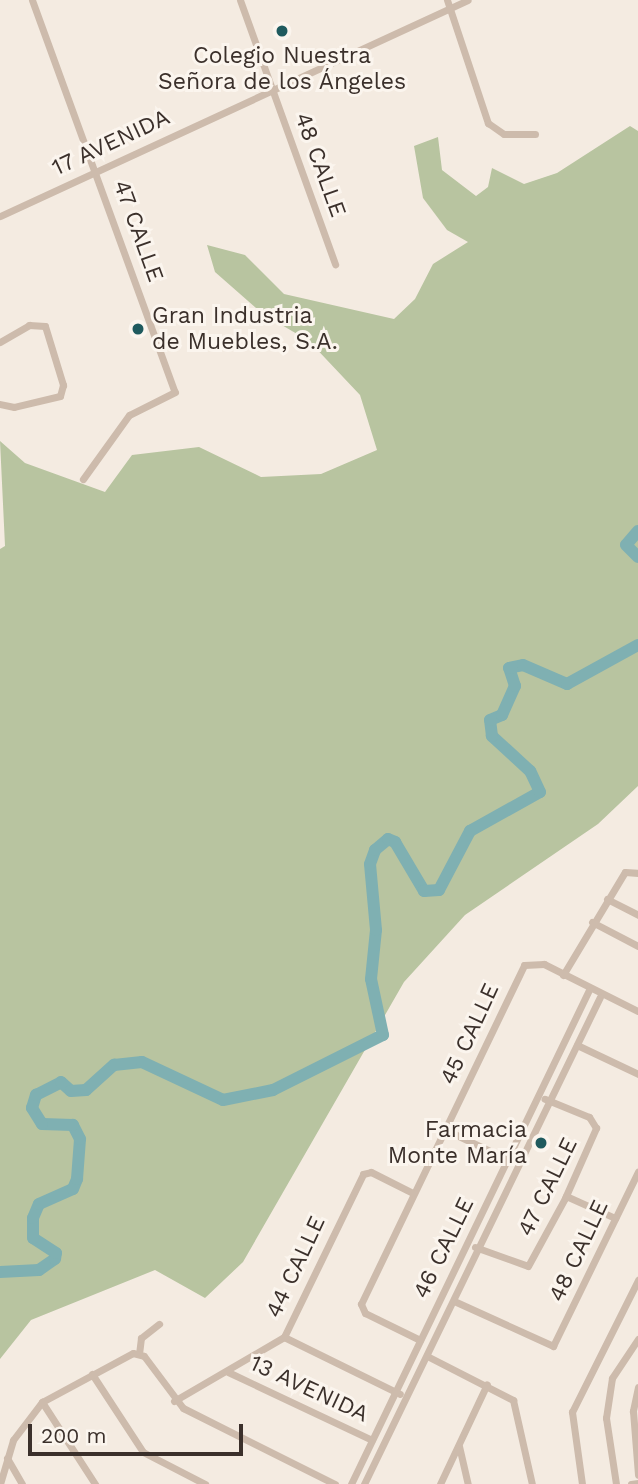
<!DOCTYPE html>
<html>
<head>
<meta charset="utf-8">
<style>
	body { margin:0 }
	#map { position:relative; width:638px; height:1484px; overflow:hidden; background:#f4ebe1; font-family:"Work Sans",sans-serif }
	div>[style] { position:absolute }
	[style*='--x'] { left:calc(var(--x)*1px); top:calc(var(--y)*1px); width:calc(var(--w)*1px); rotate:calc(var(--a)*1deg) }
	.green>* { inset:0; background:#b8c4a0 }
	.river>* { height:12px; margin:-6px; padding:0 6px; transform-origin:6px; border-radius:6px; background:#7fb0b2 }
	.minor>* { height:7px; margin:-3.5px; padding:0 3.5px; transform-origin:3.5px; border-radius:3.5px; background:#cdbbac }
	.dots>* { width:19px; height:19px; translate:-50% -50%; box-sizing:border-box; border:4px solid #fbf5ee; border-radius:50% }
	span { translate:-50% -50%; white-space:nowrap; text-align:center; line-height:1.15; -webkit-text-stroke:6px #fbf5ee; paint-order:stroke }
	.poi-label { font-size:23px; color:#3b302b }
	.left { translate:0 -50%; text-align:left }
	.right { translate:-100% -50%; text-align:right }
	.street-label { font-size:23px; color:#3b302b }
	.scale { position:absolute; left:28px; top:1424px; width:215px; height:32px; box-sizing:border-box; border:4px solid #3b302b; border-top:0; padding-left:9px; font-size:21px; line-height:24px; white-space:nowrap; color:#3b302b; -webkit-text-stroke:5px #fbf5ee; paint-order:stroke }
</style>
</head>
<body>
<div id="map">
	<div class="green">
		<div style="clip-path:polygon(630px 126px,638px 131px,638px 786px,598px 824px,465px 915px,404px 982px,243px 1262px,205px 1298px,155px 1270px,31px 1320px,0 1359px,0 549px,5px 546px,0 441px,25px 463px,105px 492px,132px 455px,199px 447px,261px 477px,321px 474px,377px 450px,360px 395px,309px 341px,263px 314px,215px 272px,207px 245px,245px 255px,284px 294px,394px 319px,415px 299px,433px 264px,468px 242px,447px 230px,423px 198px,414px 146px,438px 137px,442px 170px,476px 196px,488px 187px,492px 168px,524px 184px,557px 173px)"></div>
	</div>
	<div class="river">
		<div style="--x:638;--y:531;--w:18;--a:131"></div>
		<div style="--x:626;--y:545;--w:17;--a:45"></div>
		<div style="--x:0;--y:1272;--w:39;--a:-3"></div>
		<div style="--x:39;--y:1270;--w:19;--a:-35"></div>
		<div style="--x:55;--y:1259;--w:6;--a:-81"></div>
		<div style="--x:56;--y:1253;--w:27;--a:-147"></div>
		<div style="--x:33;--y:1238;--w:20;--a:-90"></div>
		<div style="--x:33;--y:1218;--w:15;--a:-67"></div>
		<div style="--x:39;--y:1204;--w:37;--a:-24"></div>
		<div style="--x:73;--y:1189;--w:11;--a:-68"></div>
		<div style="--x:77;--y:1179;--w:40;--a:-85.7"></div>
		<div style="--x:80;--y:1139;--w:16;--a:-117"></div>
		<div style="--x:73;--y:1125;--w:31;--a:-178"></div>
		<div style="--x:42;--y:1124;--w:19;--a:-122"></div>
		<div style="--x:32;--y:1108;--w:14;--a:-73"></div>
		<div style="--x:36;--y:1095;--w:28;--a:-27"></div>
		<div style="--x:61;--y:1082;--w:13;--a:42"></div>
		<div style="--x:71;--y:1091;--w:15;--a:-4"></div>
		<div style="--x:86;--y:1090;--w:38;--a:-42"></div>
		<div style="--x:114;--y:1065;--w:28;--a:-6"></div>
		<div style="--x:142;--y:1062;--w:89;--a:25.1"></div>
		<div style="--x:223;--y:1100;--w:51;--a:-11.3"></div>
		<div style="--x:273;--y:1090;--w:123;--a:-26.6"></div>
		<div style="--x:383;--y:1035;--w:57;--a:-102.1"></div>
		<div style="--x:371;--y:979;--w:49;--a:-84.2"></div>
		<div style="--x:376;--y:930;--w:66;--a:-95.2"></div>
		<div style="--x:370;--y:864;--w:15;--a:-70"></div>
		<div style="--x:375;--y:850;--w:17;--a:-40"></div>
		<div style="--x:388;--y:839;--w:8;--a:23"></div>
		<div style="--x:395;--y:842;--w:57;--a:59.4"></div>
		<div style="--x:424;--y:891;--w:15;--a:-4"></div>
		<div style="--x:439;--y:890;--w:67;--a:-62.3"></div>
		<div style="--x:470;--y:831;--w:80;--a:-29.1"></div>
		<div style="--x:540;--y:792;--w:23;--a:-115"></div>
		<div style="--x:530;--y:771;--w:52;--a:-137.4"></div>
		<div style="--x:492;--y:736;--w:16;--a:-97"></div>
		<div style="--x:490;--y:720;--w:13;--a:-23"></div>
		<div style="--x:502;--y:715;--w:32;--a:-66"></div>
		<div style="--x:515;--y:686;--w:19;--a:-108"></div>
		<div style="--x:509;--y:668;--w:14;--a:-12"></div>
		<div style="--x:523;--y:665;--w:48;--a:23.4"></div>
		<div style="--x:567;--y:684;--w:81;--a:-28.8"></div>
	</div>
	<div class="minor">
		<div style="--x:32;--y:0;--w:417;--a:70"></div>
		<div style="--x:175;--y:392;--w:51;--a:153.4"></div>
		<div style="--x:129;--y:415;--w:79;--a:125.7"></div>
		<div style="--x:240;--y:0;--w:281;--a:70.2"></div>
		<div style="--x:447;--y:0;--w:130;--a:71.6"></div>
		<div style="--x:488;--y:123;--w:19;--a:35"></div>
		<div style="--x:504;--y:134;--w:31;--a:0"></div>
		<div style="--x:0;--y:216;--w:515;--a:-24.78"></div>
		<div style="--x:0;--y:342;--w:34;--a:-30"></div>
		<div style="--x:29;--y:325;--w:16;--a:4"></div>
		<div style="--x:45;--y:326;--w:62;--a:73"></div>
		<div style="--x:63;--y:385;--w:11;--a:105"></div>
		<div style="--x:60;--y:396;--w:47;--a:166.6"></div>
		<div style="--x:14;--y:407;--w:14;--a:-168"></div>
		<div style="--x:607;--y:899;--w:35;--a:27"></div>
		<div style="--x:592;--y:922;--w:52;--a:27.6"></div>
		<div style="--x:563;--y:975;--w:120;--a:-59"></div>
		<div style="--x:625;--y:872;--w:13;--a:4"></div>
		<div style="--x:577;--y:1045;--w:68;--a:25.4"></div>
		<div style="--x:446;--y:1130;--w:70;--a:25.5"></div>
		<div style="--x:566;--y:1196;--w:54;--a:24.2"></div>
		<div style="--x:475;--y:1247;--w:56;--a:19.7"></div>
		<div style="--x:528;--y:1266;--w:77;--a:-61.4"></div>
		<div style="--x:565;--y:1198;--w:77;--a:-66.1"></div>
		<div style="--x:596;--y:1128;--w:13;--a:-122"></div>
		<div style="--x:589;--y:1117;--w:48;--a:-157.8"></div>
		<div style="--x:454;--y:1301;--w:109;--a:24.4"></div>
		<div style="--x:553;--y:1346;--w:194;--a:-64"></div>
		<div style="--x:284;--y:1337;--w:129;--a:26.2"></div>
		<div style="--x:420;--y:1340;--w:61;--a:-153.9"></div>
		<div style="--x:365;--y:1313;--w:10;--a:-114"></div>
		<div style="--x:361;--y:1304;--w:376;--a:-64.3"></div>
		<div style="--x:524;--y:965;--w:20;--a:-3"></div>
		<div style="--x:544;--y:964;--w:105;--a:26.6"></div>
		<div style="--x:139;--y:1354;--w:16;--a:-83"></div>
		<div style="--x:141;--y:1338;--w:23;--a:-38"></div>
		<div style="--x:427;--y:1356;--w:97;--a:27.1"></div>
		<div style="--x:513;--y:1400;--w:86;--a:77.3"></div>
		<div style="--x:228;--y:1372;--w:159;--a:25.3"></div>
		<div style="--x:92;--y:1374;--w:93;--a:56.8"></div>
		<div style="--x:143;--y:1452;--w:70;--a:27.3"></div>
		<div style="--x:638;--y:1387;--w:25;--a:102"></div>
		<div style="--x:633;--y:1411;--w:64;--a:85.5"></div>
		<div style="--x:174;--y:1401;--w:127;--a:-30.2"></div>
		<div style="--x:284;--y:1337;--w:181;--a:-64.1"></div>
		<div style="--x:363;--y:1174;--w:8;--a:-14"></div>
		<div style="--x:371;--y:1172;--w:47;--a:26.6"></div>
		<div style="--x:42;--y:1402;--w:98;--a:57.1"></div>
		<div style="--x:459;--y:1446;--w:39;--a:77"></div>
		<div style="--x:7;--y:1458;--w:30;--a:60"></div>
		<div style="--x:0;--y:1484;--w:46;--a:-73.5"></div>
		<div style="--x:13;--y:1440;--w:48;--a:-52.7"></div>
		<div style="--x:42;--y:1402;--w:103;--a:-28.3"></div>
		<div style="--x:133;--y:1353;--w:11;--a:15"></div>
		<div style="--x:144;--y:1356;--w:65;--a:53.1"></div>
		<div style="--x:183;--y:1408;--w:170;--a:26.6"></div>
		<div style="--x:351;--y:1484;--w:548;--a:-64.28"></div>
		<div style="--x:364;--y:1484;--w:541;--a:-64.15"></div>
		<div style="--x:440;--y:1484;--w:110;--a:-64.8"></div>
		<div style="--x:582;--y:1484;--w:73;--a:-97.9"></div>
		<div style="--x:572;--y:1412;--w:148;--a:-63.4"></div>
		<div style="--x:616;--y:1484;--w:67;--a:-98.6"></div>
		<div style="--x:606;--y:1418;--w:40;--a:-81.5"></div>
		<div style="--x:612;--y:1378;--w:47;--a:-56.3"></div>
		<div style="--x:631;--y:1484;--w:7;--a:-8"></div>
	</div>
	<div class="dots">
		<div style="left:282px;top:31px;background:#1f5a5e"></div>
		<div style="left:138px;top:329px;background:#1f5a5e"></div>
		<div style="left:541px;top:1143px;background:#1f5a5e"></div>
	</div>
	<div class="poi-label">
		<span style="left:282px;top:69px">Colegio Nuestra<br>Señora de los Ángeles</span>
		<span class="left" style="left:152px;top:329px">Gran Industria<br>de Muebles, S.A.</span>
		<span class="right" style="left:527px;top:1143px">Farmacia<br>Monte María</span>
	</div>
	<div class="street-label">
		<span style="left:111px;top:143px;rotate:-25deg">17 AVENIDA</span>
		<span style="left:320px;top:165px;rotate:70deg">48 CALLE</span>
		<span style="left:138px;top:231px;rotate:70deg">47 CALLE</span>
		<span style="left:470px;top:1034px;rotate:-65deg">45 CALLE</span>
		<span style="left:548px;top:1187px;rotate:-64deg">47 CALLE</span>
		<span style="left:444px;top:1248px;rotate:-64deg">46 CALLE</span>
		<span style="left:579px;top:1251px;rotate:-65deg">48 CALLE</span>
		<span style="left:296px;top:1267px;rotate:-65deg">44 CALLE</span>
		<span style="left:309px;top:1389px;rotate:25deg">13 AVENIDA</span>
	</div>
	<div class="scale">200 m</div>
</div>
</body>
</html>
